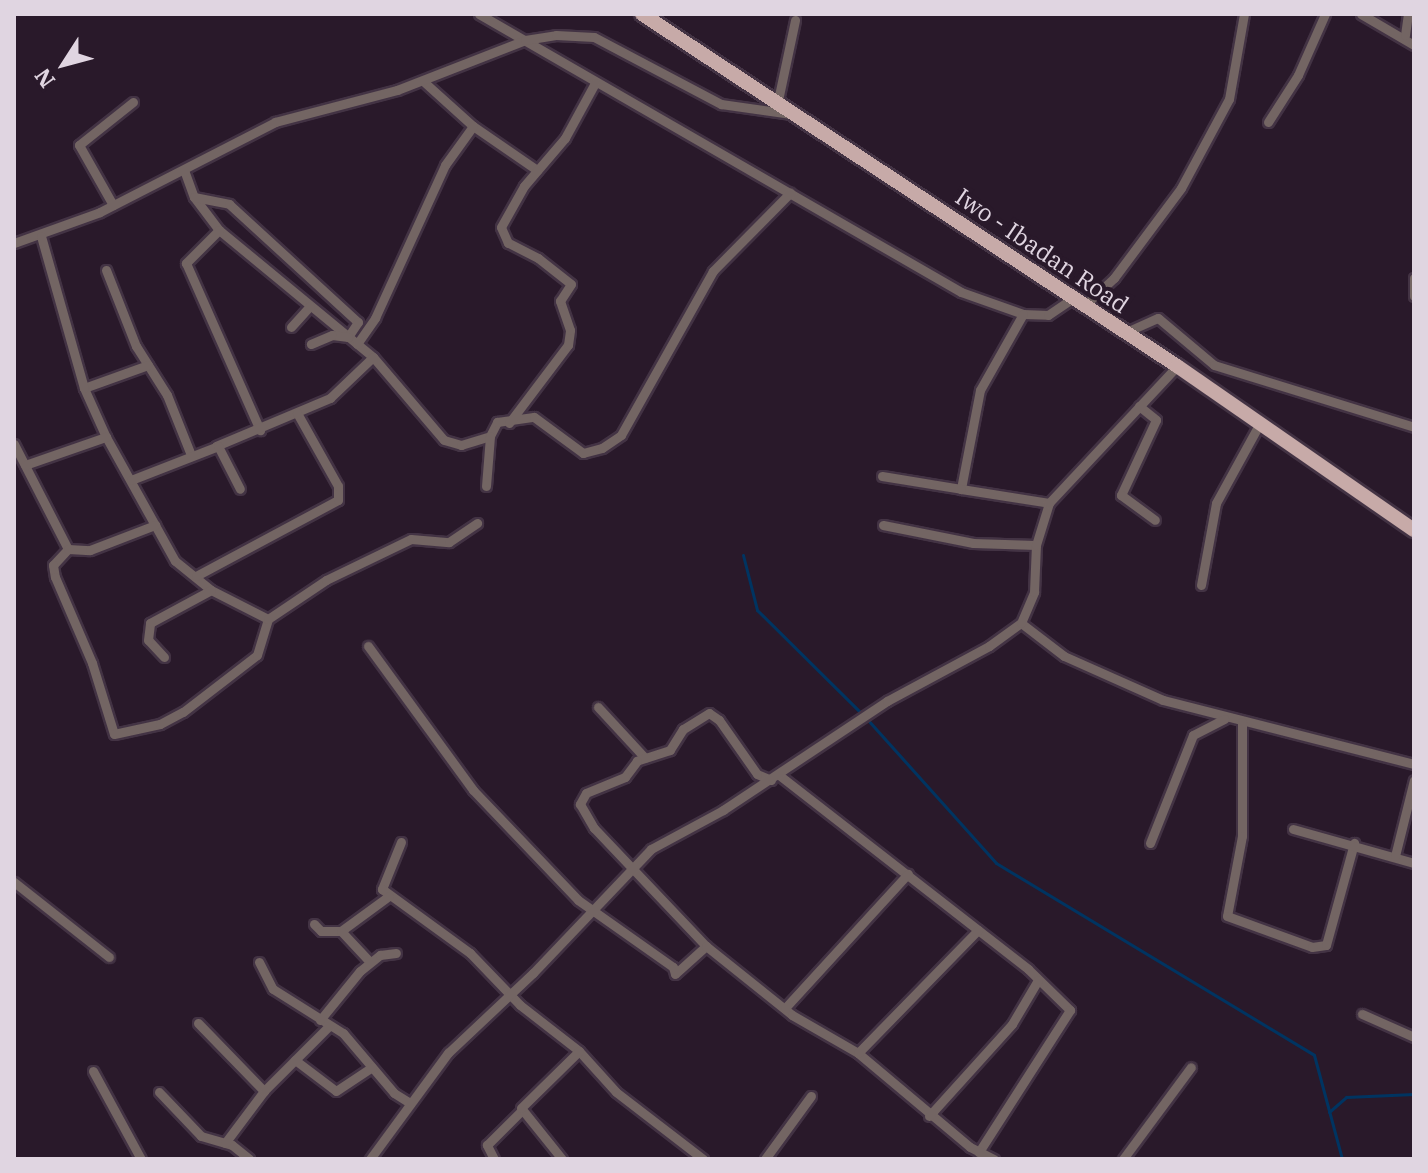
<!DOCTYPE html>
<html>
<head>
<meta charset="utf-8">
<style>
	body { margin:0 }
	#map { position:relative; width:1428px; height:1173px; overflow:hidden; background:#29192a; font-family:"IBM Plex Serif",serif }
	div>[style] { position:absolute }
	[style*='--x'] { left:calc(var(--x)*1px); top:calc(var(--y)*1px); width:calc(var(--w)*1px); rotate:calc(var(--a)*1deg) }
	.stream>* { height:3px; margin:-1.5px; padding:0 1.5px; transform-origin:1.5px; border-radius:1.5px; background:#003461 }
	.roads { filter:drop-shadow(2px 0 #433344) drop-shadow(-2px 0 #433344) drop-shadow(0 2px #433344) drop-shadow(0 -2px #433344) }
	.minor>* { height:9px; margin:-4.5px; padding:0 4.5px; transform-origin:4.5px; border-radius:4.5px; background:#736563 }
	.primary>* { height:14px; margin:-7px; padding:0 7px; transform-origin:7px; border-radius:7px; background:#c7aaa8 }
	span { translate:-50% -50%; white-space:nowrap; text-align:center; line-height:1.15; -webkit-text-stroke:8px #29192a; paint-order:stroke }
	.street-label { font-size:24px; color:#e0d5e1 }
	.frame { position:absolute; inset:0; border:16px solid #e0d5e1; pointer-events:none }
	.north { position:absolute; left:24px; top:24px; width:80px; height:80px; -webkit-text-stroke:6px #29192a; paint-order:stroke; rotate:234deg; font-size:22px; font-weight:700; line-height:32px; text-align:center; color:#e0d5e1 }
	.north::after { content:''; display:block; margin:auto; width:28px; height:36px; background:#e0d5e1; clip-path:polygon(50% 0,100% 100%,50% 72%,0 100%) }
</style>
</head>
<body>
<div id="map">
	<div class="stream">
		<div style="--x:743;--y:555;--w:57;--a:75.7"></div>
		<div style="--x:757;--y:610;--w:148;--a:44.7"></div>
		<div style="--x:867;--y:719;--w:193;--a:48.1"></div>
		<div style="--x:996;--y:863;--w:371;--a:31.1"></div>
		<div style="--x:1314;--y:1055;--w:108;--a:74.9"></div>
		<div style="--x:1329;--y:1112;--w:23;--a:-41"></div>
		<div style="--x:1346;--y:1097;--w:68;--a:-2.5"></div>
	</div>
	<div class="roads">
		<div class="minor">
			<div style="--x:479;--y:14;--w:556;--a:29.97"></div>
			<div style="--x:961;--y:292;--w:66;--a:19.5"></div>
			<div style="--x:1023;--y:314;--w:25;--a:2"></div>
			<div style="--x:1048;--y:315;--w:29;--a:-34"></div>
			<div style="--x:1361;--y:14;--w:61;--a:30.3"></div>
			<div style="--x:1405;--y:35;--w:21;--a:-82"></div>
			<div style="--x:423;--y:81;--w:67;--a:42"></div>
			<div style="--x:473;--y:126;--w:78;--a:34.5"></div>
			<div style="--x:777;--y:105;--w:87;--a:-78"></div>
			<div style="--x:1268;--y:122;--w:56;--a:-57.4"></div>
			<div style="--x:1298;--y:75;--w:67;--a:-66.1"></div>
			<div style="--x:184;--y:170;--w:29;--a:70"></div>
			<div style="--x:194;--y:197;--w:41;--a:52.9"></div>
			<div style="--x:219;--y:230;--w:200;--a:39.5"></div>
			<div style="--x:373;--y:357;--w:109;--a:49.5"></div>
			<div style="--x:444;--y:440;--w:18;--a:16"></div>
			<div style="--x:461;--y:445;--w:30;--a:-17"></div>
			<div style="--x:490;--y:436;--w:16;--a:-63"></div>
			<div style="--x:497;--y:422;--w:37;--a:-8"></div>
			<div style="--x:534;--y:417;--w:61;--a:36.3"></div>
			<div style="--x:583;--y:453;--w:20;--a:-15"></div>
			<div style="--x:602;--y:448;--w:23;--a:-34"></div>
			<div style="--x:621;--y:435;--w:188;--a:-60.7"></div>
			<div style="--x:713;--y:271;--w:110;--a:-45.4"></div>
			<div style="--x:194;--y:197;--w:36;--a:11"></div>
			<div style="--x:229;--y:204;--w:175;--a:42.5"></div>
			<div style="--x:358;--y:322;--w:18;--a:124"></div>
			<div style="--x:348;--y:337;--w:16;--a:-173"></div>
			<div style="--x:332;--y:335;--w:23;--a:157"></div>
			<div style="--x:113;--y:205;--w:69;--a:-119.5"></div>
			<div style="--x:79;--y:145;--w:69;--a:-38.5"></div>
			<div style="--x:219;--y:230;--w:47;--a:135"></div>
			<div style="--x:186;--y:263;--w:183;--a:66.1"></div>
			<div style="--x:14;--y:243;--w:91;--a:-19.8"></div>
			<div style="--x:100;--y:212;--w:197;--a:-27.2"></div>
			<div style="--x:275;--y:122;--w:126;--a:-14.7"></div>
			<div style="--x:397;--y:90;--w:137;--a:-21.3"></div>
			<div style="--x:525;--y:40;--w:31;--a:-9"></div>
			<div style="--x:556;--y:35;--w:38;--a:3"></div>
			<div style="--x:594;--y:37;--w:144;--a:27.8"></div>
			<div style="--x:721;--y:104;--w:71;--a:8.1"></div>
			<div style="--x:106;--y:270;--w:82;--a:68.5"></div>
			<div style="--x:136;--y:346;--w:58;--a:57.7"></div>
			<div style="--x:167;--y:395;--w:65;--a:68.2"></div>
			<div style="--x:1414;--y:278;--w:18;--a:90"></div>
			<div style="--x:1085;--y:305;--w:40;--a:-43"></div>
			<div style="--x:1114;--y:278;--w:112;--a:-53.3"></div>
			<div style="--x:1181;--y:188;--w:101;--a:-61.7"></div>
			<div style="--x:1229;--y:99;--w:86;--a:-80"></div>
			<div style="--x:1023;--y:314;--w:87;--a:119.5"></div>
			<div style="--x:980;--y:390;--w:101;--a:100.9"></div>
			<div style="--x:961;--y:489;--w:89;--a:9"></div>
			<div style="--x:291;--y:327;--w:28;--a:-48"></div>
			<div style="--x:1124;--y:333;--w:37;--a:-24"></div>
			<div style="--x:1158;--y:318;--w:73;--a:40"></div>
			<div style="--x:1214;--y:365;--w:209;--a:17.2"></div>
			<div style="--x:357;--y:344;--w:32;--a:-55"></div>
			<div style="--x:375;--y:318;--w:168;--a:-65.4"></div>
			<div style="--x:445;--y:165;--w:48;--a:-54.3"></div>
			<div style="--x:84;--y:388;--w:68;--a:-19.8"></div>
			<div style="--x:1139;--y:406;--w:22;--a:39"></div>
			<div style="--x:1156;--y:420;--w:83;--a:115"></div>
			<div style="--x:1121;--y:495;--w:42;--a:36.3"></div>
			<div style="--x:509;--y:423;--w:98;--a:-52.9"></div>
			<div style="--x:568;--y:345;--w:15;--a:-82"></div>
			<div style="--x:570;--y:330;--w:31;--a:-109"></div>
			<div style="--x:560;--y:301;--w:20;--a:-57"></div>
			<div style="--x:571;--y:284;--w:42;--a:-141.8"></div>
			<div style="--x:538;--y:258;--w:34;--a:-153"></div>
			<div style="--x:508;--y:243;--w:17;--a:-114"></div>
			<div style="--x:501;--y:227;--w:47;--a:-60.7"></div>
			<div style="--x:524;--y:186;--w:63;--a:-49.5"></div>
			<div style="--x:565;--y:138;--w:63;--a:-61.4"></div>
			<div style="--x:14;--y:444;--w:118;--a:62.8"></div>
			<div style="--x:68;--y:549;--w:22;--a:133"></div>
			<div style="--x:53;--y:565;--w:12;--a:81"></div>
			<div style="--x:55;--y:577;--w:94;--a:66.7"></div>
			<div style="--x:92;--y:663;--w:74;--a:72.8"></div>
			<div style="--x:114;--y:734;--w:47;--a:-12.3"></div>
			<div style="--x:160;--y:724;--w:26;--a:-28"></div>
			<div style="--x:183;--y:712;--w:93;--a:-37.6"></div>
			<div style="--x:257;--y:655;--w:38;--a:-73"></div>
			<div style="--x:268;--y:619;--w:64;--a:-153"></div>
			<div style="--x:211;--y:590;--w:46;--a:-141.1"></div>
			<div style="--x:175;--y:561;--w:142;--a:-119.1"></div>
			<div style="--x:106;--y:437;--w:54;--a:-114.2"></div>
			<div style="--x:84;--y:388;--w:158;--a:-105.8"></div>
			<div style="--x:216;--y:446;--w:124;--a:-22.8"></div>
			<div style="--x:330;--y:398;--w:59;--a:-43.6"></div>
			<div style="--x:25;--y:465;--w:86;--a:-19.1"></div>
			<div style="--x:882;--y:476;--w:80;--a:9.3"></div>
			<div style="--x:131;--y:480;--w:93;--a:-21.3"></div>
			<div style="--x:218;--y:446;--w:48;--a:62.9"></div>
			<div style="--x:486;--y:486;--w:50;--a:-85.4"></div>
			<div style="--x:883;--y:525;--w:92;--a:11.3"></div>
			<div style="--x:973;--y:543;--w:63;--a:1.8"></div>
			<div style="--x:68;--y:549;--w:22;--a:3"></div>
			<div style="--x:90;--y:550;--w:70;--a:-21"></div>
			<div style="--x:196;--y:576;--w:161;--a:-28.2"></div>
			<div style="--x:338;--y:500;--w:14;--a:-90"></div>
			<div style="--x:338;--y:486;--w:84;--a:-119.3"></div>
			<div style="--x:1201;--y:585;--w:83;--a:-79.6"></div>
			<div style="--x:1216;--y:503;--w:91;--a:-61.2"></div>
			<div style="--x:268;--y:619;--w:70;--a:-33.9"></div>
			<div style="--x:326;--y:580;--w:94;--a:-25.8"></div>
			<div style="--x:411;--y:539;--w:38;--a:5"></div>
			<div style="--x:449;--y:542;--w:34;--a:-34"></div>
			<div style="--x:1021;--y:623;--w:54;--a:37.5"></div>
			<div style="--x:1064;--y:656;--w:108;--a:24"></div>
			<div style="--x:1163;--y:700;--w:259;--a:14.3"></div>
			<div style="--x:368;--y:646;--w:178;--a:53.9"></div>
			<div style="--x:473;--y:790;--w:152;--a:46.3"></div>
			<div style="--x:578;--y:900;--w:116;--a:35.2"></div>
			<div style="--x:673;--y:967;--w:7;--a:74"></div>
			<div style="--x:675;--y:974;--w:42;--a:-42.1"></div>
			<div style="--x:164;--y:657;--w:23;--a:-133"></div>
			<div style="--x:148;--y:640;--w:17;--a:-83"></div>
			<div style="--x:150;--y:623;--w:69;--a:-28.4"></div>
			<div style="--x:598;--y:707;--w:69;--a:47.3"></div>
			<div style="--x:1242;--y:722;--w:114;--a:90"></div>
			<div style="--x:1242;--y:836;--w:81;--a:100.6"></div>
			<div style="--x:1227;--y:916;--w:90;--a:20"></div>
			<div style="--x:1312;--y:947;--w:14;--a:-8"></div>
			<div style="--x:1326;--y:945;--w:106;--a:-74.6"></div>
			<div style="--x:779;--y:775;--w:316;--a:37.9"></div>
			<div style="--x:1028;--y:969;--w:59;--a:44.3"></div>
			<div style="--x:1070;--y:1010;--w:169;--a:122.7"></div>
			<div style="--x:771;--y:780;--w:15;--a:-157"></div>
			<div style="--x:757;--y:774;--w:66;--a:-125.1"></div>
			<div style="--x:719;--y:720;--w:12;--a:-145"></div>
			<div style="--x:709;--y:713;--w:31;--a:148"></div>
			<div style="--x:683;--y:729;--w:25;--a:122"></div>
			<div style="--x:670;--y:750;--w:35;--a:162"></div>
			<div style="--x:637;--y:761;--w:20;--a:127"></div>
			<div style="--x:625;--y:777;--w:42;--a:157.7"></div>
			<div style="--x:586;--y:793;--w:13;--a:119"></div>
			<div style="--x:580;--y:804;--w:28;--a:60"></div>
			<div style="--x:594;--y:828;--w:163;--a:46.5"></div>
			<div style="--x:706;--y:946;--w:110;--a:38.7"></div>
			<div style="--x:792;--y:1015;--w:76;--a:29.9"></div>
			<div style="--x:858;--y:1053;--w:146;--a:40"></div>
			<div style="--x:970;--y:1147;--w:27;--a:27"></div>
			<div style="--x:1293;--y:829;--w:126;--a:15.7"></div>
			<div style="--x:401;--y:842;--w:51;--a:112"></div>
			<div style="--x:382;--y:889;--w:109;--a:36"></div>
			<div style="--x:470;--y:953;--w:72;--a:46.1"></div>
			<div style="--x:520;--y:1005;--w:75;--a:37.9"></div>
			<div style="--x:579;--y:1051;--w:55;--a:47.9"></div>
			<div style="--x:616;--y:1092;--w:110;--a:37.6"></div>
			<div style="--x:1150;--y:843;--w:116;--a:-68.3"></div>
			<div style="--x:1193;--y:735;--w:35;--a:-27"></div>
			<div style="--x:1395;--y:856;--w:78;--a:-76"></div>
			<div style="--x:14;--y:882;--w:121;--a:38.3"></div>
			<div style="--x:314;--y:924;--w:10;--a:45"></div>
			<div style="--x:321;--y:931;--w:20;--a:0"></div>
			<div style="--x:341;--y:931;--w:59;--a:-36.1"></div>
			<div style="--x:341;--y:931;--w:42;--a:46.9"></div>
			<div style="--x:259;--y:962;--w:30;--a:63"></div>
			<div style="--x:273;--y:989;--w:83;--a:32.2"></div>
			<div style="--x:343;--y:1033;--w:79;--a:49.6"></div>
			<div style="--x:394;--y:1093;--w:19;--a:32"></div>
			<div style="--x:785;--y:1008;--w:182;--a:-47.5"></div>
			<div style="--x:1362;--y:1014;--w:57;--a:23.9"></div>
			<div style="--x:320;--y:1020;--w:63;--a:-50.8"></div>
			<div style="--x:360;--y:971;--w:26;--a:-39"></div>
			<div style="--x:380;--y:955;--w:16;--a:-7"></div>
			<div style="--x:198;--y:1023;--w:95;--a:45.9"></div>
			<div style="--x:858;--y:1053;--w:172;--a:-45.7"></div>
			<div style="--x:295;--y:1060;--w:51;--a:37.1"></div>
			<div style="--x:336;--y:1091;--w:43;--a:-33.7"></div>
			<div style="--x:93;--y:1071;--w:100;--a:61.4"></div>
			<div style="--x:159;--y:1092;--w:61;--a:46.3"></div>
			<div style="--x:201;--y:1136;--w:32;--a:16"></div>
			<div style="--x:232;--y:1145;--w:22;--a:39"></div>
			<div style="--x:929;--y:1116;--w:124;--a:-47.9"></div>
			<div style="--x:1012;--y:1024;--w:51;--a:-59.4"></div>
			<div style="--x:225;--y:1143;--w:65;--a:-53.1"></div>
			<div style="--x:264;--y:1091;--w:92;--a:-45"></div>
			<div style="--x:370;--y:1159;--w:132;--a:-53.7"></div>
			<div style="--x:448;--y:1053;--w:117;--a:-43.3"></div>
			<div style="--x:533;--y:973;--w:171;--a:-46.4"></div>
			<div style="--x:651;--y:849;--w:82;--a:-28.4"></div>
			<div style="--x:723;--y:810;--w:197;--a:-33.6"></div>
			<div style="--x:887;--y:701;--w:116;--a:-28.3"></div>
			<div style="--x:989;--y:646;--w:39;--a:-36"></div>
			<div style="--x:1021;--y:623;--w:34;--a:-67"></div>
			<div style="--x:1034;--y:592;--w:47;--a:-87.6"></div>
			<div style="--x:1036;--y:545;--w:44;--a:-72.8"></div>
			<div style="--x:1049;--y:503;--w:187;--a:-46.9"></div>
			<div style="--x:494;--y:1159;--w:16;--a:-117"></div>
			<div style="--x:487;--y:1145;--w:48;--a:-45"></div>
			<div style="--x:562;--y:1159;--w:65;--a:-128.8"></div>
			<div style="--x:521;--y:1108;--w:81;--a:-44.5"></div>
			<div style="--x:765;--y:1159;--w:78;--a:-53.9"></div>
			<div style="--x:1123;--y:1159;--w:114;--a:-53.5"></div>
		</div>
		<div class="primary">
			<div style="--x:642;--y:14;--w:640;--a:33.34"></div>
			<div style="--x:1177;--y:366;--w:288;--a:34.7"></div>
		</div>
	</div>
	<div class="street-label">
		<span style="left:1042px;top:251px;rotate:34deg">Iwo - Ibadan Road</span>
	</div>
	<div class="frame"></div>
	<div class="north">N</div>
</div>
</body>
</html>
